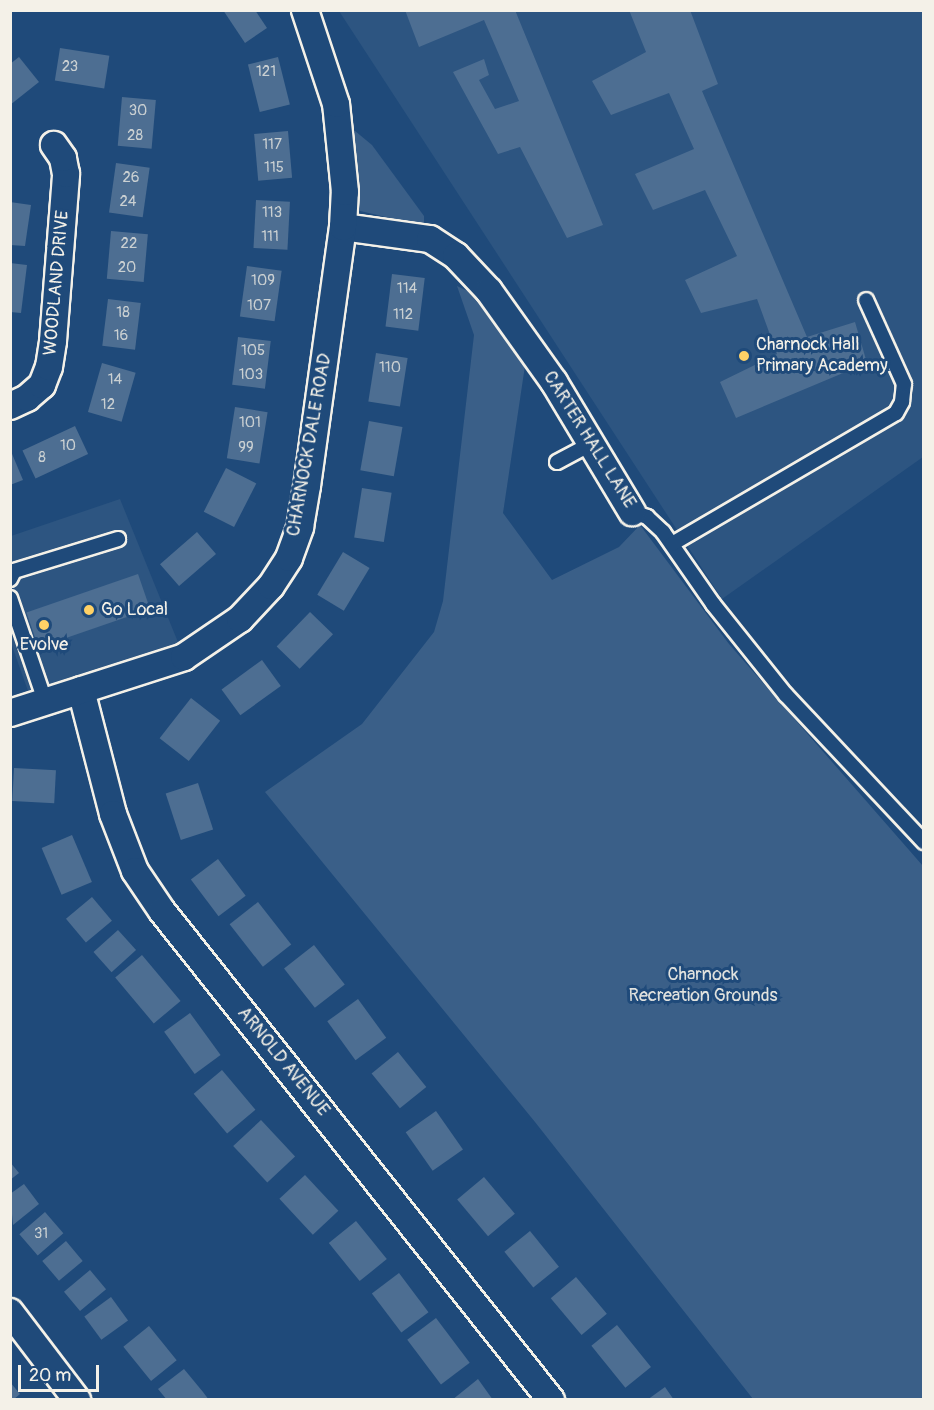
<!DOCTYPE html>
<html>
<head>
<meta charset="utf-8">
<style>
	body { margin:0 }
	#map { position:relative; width:934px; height:1410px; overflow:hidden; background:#1f4a7a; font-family:Pangolin,sans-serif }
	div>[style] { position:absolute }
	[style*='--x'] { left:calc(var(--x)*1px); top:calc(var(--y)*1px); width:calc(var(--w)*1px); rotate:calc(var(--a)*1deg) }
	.built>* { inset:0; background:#2d5581 }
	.green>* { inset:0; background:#3a5f88 }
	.building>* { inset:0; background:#4d6e92; transform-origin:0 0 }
	.roads { filter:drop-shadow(2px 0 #f4f1e8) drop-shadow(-2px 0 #f4f1e8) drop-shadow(0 2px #f4f1e8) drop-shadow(0 -2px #f4f1e8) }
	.lane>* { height:14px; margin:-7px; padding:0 7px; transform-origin:7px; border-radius:7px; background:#1f4a7a }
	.street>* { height:26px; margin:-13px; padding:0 13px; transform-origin:13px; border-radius:13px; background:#1f4a7a }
	.dots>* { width:16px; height:16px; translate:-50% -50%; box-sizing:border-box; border:3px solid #1f4a7a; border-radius:50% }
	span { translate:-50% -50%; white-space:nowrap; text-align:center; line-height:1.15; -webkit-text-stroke:6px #1f4a7a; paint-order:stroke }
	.number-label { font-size:15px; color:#cad0d2 }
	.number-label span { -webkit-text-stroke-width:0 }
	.street-label { font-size:18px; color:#f4f1e8 }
	.poi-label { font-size:18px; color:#f4f1e8 }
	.left { translate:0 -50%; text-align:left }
	.park-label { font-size:18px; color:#e1e2de }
	.frame { position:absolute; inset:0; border:12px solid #f4f1e8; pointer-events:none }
	.scale { position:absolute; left:18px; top:1365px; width:81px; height:27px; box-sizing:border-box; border:3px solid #f4f1e8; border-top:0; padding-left:8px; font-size:18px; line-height:21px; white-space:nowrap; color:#f4f1e8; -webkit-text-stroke:4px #1f4a7a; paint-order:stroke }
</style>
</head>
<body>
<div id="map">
	<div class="built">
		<div style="clip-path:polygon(339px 11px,923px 11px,923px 457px,722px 599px)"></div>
		<div style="clip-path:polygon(120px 499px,184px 657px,33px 705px,11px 643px,11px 536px)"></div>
	</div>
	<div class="green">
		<div style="clip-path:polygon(349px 126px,372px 145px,424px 216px,424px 226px,356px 210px)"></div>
		<div style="clip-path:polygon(457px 286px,476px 295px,526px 359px,503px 513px,552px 580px,619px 547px,640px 525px,729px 644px,923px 866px,923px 1399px,753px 1399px,535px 1122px,265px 792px,362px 724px,434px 632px,443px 601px,474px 335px)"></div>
	</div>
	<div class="building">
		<div style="clip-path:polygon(223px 10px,255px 10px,267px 28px,245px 43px)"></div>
		<div style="clip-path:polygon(405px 10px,515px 10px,603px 225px,567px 238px,520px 147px,498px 154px,453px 72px,484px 59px,489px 75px,479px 80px,495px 109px,519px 101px,484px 20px,419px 47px)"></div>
		<div style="clip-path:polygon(629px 10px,690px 10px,718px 84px,702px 91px,807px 337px,855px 322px,867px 363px,736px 418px,720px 382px,777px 354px,757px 299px,701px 313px,685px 280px,737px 256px,705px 190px,653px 210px,635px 174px,694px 149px,669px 93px,611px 115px,592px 81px,646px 52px)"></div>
		<div style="left:60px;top:48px;width:50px;height:33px;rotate:9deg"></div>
		<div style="clip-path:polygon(19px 57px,39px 82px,10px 105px,10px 64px)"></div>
		<div style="left:278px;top:57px;width:49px;height:31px;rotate:76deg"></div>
		<div style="left:122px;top:97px;width:34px;height:49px;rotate:5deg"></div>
		<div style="left:288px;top:131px;width:47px;height:34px;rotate:85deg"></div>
		<div style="left:116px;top:163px;width:34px;height:50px;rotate:8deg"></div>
		<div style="left:256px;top:200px;width:34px;height:48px;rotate:3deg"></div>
		<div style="clip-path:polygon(10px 202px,31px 205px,25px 246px,10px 245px)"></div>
		<div style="left:111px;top:231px;width:37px;height:48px;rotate:5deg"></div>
		<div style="clip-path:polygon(10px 263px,27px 265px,21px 313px,10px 312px)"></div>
		<div style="left:247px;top:266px;width:35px;height:51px;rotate:8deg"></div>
		<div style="left:392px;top:274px;width:33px;height:53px;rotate:7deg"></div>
		<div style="left:108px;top:299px;width:33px;height:47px;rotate:7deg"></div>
		<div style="left:238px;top:337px;width:33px;height:48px;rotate:7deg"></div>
		<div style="left:376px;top:353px;width:32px;height:49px;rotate:9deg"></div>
		<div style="left:102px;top:363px;width:35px;height:51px;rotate:16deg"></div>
		<div style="left:235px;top:407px;width:33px;height:52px;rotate:9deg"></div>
		<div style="left:369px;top:421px;width:34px;height:50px;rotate:10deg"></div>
		<div style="left:75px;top:426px;width:31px;height:58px;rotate:65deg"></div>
		<div style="clip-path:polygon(10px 449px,23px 480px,10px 485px)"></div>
		<div style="left:226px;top:468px;width:34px;height:49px;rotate:27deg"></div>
		<div style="left:362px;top:488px;width:30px;height:50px;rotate:9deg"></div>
		<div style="left:197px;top:532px;width:29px;height:49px;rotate:49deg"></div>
		<div style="left:343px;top:552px;width:31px;height:50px;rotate:31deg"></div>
		<div style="left:138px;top:574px;width:37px;height:118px;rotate:71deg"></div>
		<div style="left:310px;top:612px;width:32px;height:48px;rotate:44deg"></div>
		<div style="left:262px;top:660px;width:32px;height:50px;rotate:54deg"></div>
		<div style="left:191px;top:698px;width:37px;height:51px;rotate:38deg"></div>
		<div style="left:14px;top:768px;width:42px;height:33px;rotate:3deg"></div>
		<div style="left:198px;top:783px;width:49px;height:34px;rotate:72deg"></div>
		<div style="left:72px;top:835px;width:51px;height:33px;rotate:67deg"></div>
		<div style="left:218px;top:859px;width:46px;height:34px;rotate:53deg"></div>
		<div style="left:92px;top:897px;width:31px;height:34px;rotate:50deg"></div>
		<div style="left:258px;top:902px;width:54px;height:36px;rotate:52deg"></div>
		<div style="left:118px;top:930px;width:27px;height:33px;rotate:48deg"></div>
		<div style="left:314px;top:945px;width:50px;height:38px;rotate:52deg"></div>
		<div style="left:142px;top:955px;width:60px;height:35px;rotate:50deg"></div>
		<div style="left:358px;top:999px;width:48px;height:38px;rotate:54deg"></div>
		<div style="left:190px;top:1013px;width:52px;height:32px;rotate:54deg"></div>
		<div style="left:398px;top:1052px;width:45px;height:34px;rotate:51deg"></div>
		<div style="left:222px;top:1070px;width:52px;height:37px;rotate:50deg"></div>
		<div style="left:436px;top:1111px;width:47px;height:37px;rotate:55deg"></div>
		<div style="left:261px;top:1120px;width:50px;height:38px;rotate:47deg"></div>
		<div style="clip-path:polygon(10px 1162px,19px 1173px,10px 1180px)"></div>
		<div style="left:305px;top:1175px;width:49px;height:35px;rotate:47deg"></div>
		<div style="left:484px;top:1177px;width:48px;height:35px;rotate:50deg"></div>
		<div style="clip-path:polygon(24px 1184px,39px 1204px,13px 1225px,10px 1194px)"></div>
		<div style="left:45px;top:1212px;width:28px;height:34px;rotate:49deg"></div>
		<div style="left:356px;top:1221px;width:49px;height:35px;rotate:51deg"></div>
		<div style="left:530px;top:1231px;width:46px;height:33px;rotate:51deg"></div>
		<div style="left:66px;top:1241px;width:26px;height:31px;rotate:50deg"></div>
		<div style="left:90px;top:1270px;width:25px;height:34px;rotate:50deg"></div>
		<div style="left:399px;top:1273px;width:49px;height:34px;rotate:53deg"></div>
		<div style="left:576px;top:1277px;width:48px;height:33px;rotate:50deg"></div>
		<div style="left:111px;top:1297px;width:29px;height:33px;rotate:54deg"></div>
		<div style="left:436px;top:1318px;width:56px;height:36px;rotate:53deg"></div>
		<div style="left:617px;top:1325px;width:54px;height:33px;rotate:51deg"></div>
		<div style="left:149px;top:1326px;width:44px;height:33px;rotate:51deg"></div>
		<div style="clip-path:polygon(184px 1369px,203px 1392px,209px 1400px,167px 1400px,158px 1389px)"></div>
		<div style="clip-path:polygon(478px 1379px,493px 1400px,452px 1400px)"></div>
		<div style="clip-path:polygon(10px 1382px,20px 1394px,13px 1400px,10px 1400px)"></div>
		<div style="clip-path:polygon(665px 1387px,674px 1400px,647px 1400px)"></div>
	</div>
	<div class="roads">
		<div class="lane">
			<div style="--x:557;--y:462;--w:38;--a:-28"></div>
			<div style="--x:632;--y:512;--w:16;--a:18"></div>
			<div style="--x:647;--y:517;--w:22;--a:43"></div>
			<div style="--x:663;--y:532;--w:88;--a:55.2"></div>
			<div style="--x:713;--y:604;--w:117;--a:51.3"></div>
			<div style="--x:786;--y:695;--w:202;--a:46.8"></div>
			<div style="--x:672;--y:544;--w:259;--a:-30.3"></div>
			<div style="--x:896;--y:413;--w:13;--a:-61"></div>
			<div style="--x:902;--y:402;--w:18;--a:-84"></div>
			<div style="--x:904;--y:384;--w:92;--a:-114.3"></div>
			<div style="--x:10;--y:579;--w:9;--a:-63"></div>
			<div style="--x:14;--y:571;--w:109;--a:-17.1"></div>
			<div style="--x:10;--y:598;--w:109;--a:71.2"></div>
		</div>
		<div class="street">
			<div style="--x:343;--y:227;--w:88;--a:7.9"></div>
			<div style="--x:430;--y:239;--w:31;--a:33"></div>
			<div style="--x:456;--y:256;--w:48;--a:46.7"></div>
			<div style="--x:489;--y:291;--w:112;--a:54.5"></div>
			<div style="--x:554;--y:382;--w:152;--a:59"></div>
			<div style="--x:10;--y:406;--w:19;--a:-25"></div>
			<div style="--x:27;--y:398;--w:20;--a:-41"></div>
			<div style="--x:42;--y:385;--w:19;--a:-69"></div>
			<div style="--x:49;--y:367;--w:26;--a:-81"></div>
			<div style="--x:53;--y:341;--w:168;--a:-85.5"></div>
			<div style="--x:66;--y:174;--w:16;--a:-101"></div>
			<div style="--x:63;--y:158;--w:16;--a:-125"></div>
			<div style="--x:81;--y:690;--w:128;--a:75.5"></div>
			<div style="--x:113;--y:814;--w:61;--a:68.9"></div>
			<div style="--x:135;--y:871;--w:48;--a:56"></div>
			<div style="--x:162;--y:911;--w:625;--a:51.5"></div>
			<div style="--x:10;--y:713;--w:183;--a:-17.8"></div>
			<div style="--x:184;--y:657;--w:68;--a:-34.2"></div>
			<div style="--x:240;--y:619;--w:45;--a:-46.8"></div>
			<div style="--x:271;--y:586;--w:33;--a:-57"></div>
			<div style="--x:289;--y:558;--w:33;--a:-70"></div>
			<div style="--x:300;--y:527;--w:42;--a:-80.3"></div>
			<div style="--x:307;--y:486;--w:261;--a:-82.1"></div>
			<div style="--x:343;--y:227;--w:35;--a:-87"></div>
			<div style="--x:345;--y:192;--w:88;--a:-95.8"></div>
			<div style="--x:336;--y:104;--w:99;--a:-108.3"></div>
			<div style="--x:10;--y:1312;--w:111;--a:52.7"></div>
		</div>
	</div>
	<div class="dots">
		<div style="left:744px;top:356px;background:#ffd166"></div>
		<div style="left:89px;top:610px;background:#ffd166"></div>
		<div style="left:44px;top:625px;background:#ffd166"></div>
	</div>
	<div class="number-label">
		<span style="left:70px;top:67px">23</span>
		<span style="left:266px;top:72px">121</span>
		<span style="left:138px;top:111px">30</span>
		<span style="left:135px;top:136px">28</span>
		<span style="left:272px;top:145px">117</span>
		<span style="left:274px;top:168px">115</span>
		<span style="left:131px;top:178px">26</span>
		<span style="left:128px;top:202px">24</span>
		<span style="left:272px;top:213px">113</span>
		<span style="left:270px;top:237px">111</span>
		<span style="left:129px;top:244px">22</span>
		<span style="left:127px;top:268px">20</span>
		<span style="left:263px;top:281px">109</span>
		<span style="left:407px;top:289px">114</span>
		<span style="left:259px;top:306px">107</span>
		<span style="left:123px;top:313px">18</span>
		<span style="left:403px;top:315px">112</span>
		<span style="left:121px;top:336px">16</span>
		<span style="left:253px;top:351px">105</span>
		<span style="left:390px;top:368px">110</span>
		<span style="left:251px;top:375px">103</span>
		<span style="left:115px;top:380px">14</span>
		<span style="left:108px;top:405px">12</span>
		<span style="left:250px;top:423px">101</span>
		<span style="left:68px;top:446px">10</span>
		<span style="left:246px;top:448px">99</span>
		<span style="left:42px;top:458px">8</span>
		<span style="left:41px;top:1234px">31</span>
	</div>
	<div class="street-label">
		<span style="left:57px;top:283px;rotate:-85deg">WOODLAND DRIVE</span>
		<span style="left:589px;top:440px;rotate:58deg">CARTER HALL LANE</span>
		<span style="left:310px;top:445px;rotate:-80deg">CHARNOCK DALE ROAD</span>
		<span style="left:283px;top:1062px;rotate:51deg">ARNOLD AVENUE</span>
	</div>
	<div class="poi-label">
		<span class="left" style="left:756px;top:356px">Charnock Hall<br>Primary Academy</span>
		<span class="left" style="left:101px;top:610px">Go Local</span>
		<span style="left:44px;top:645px">Evolve</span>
	</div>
	<div class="park-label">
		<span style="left:703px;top:986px">Charnock<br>Recreation Grounds</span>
	</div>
	<div class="frame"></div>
	<div class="scale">20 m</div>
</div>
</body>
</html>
